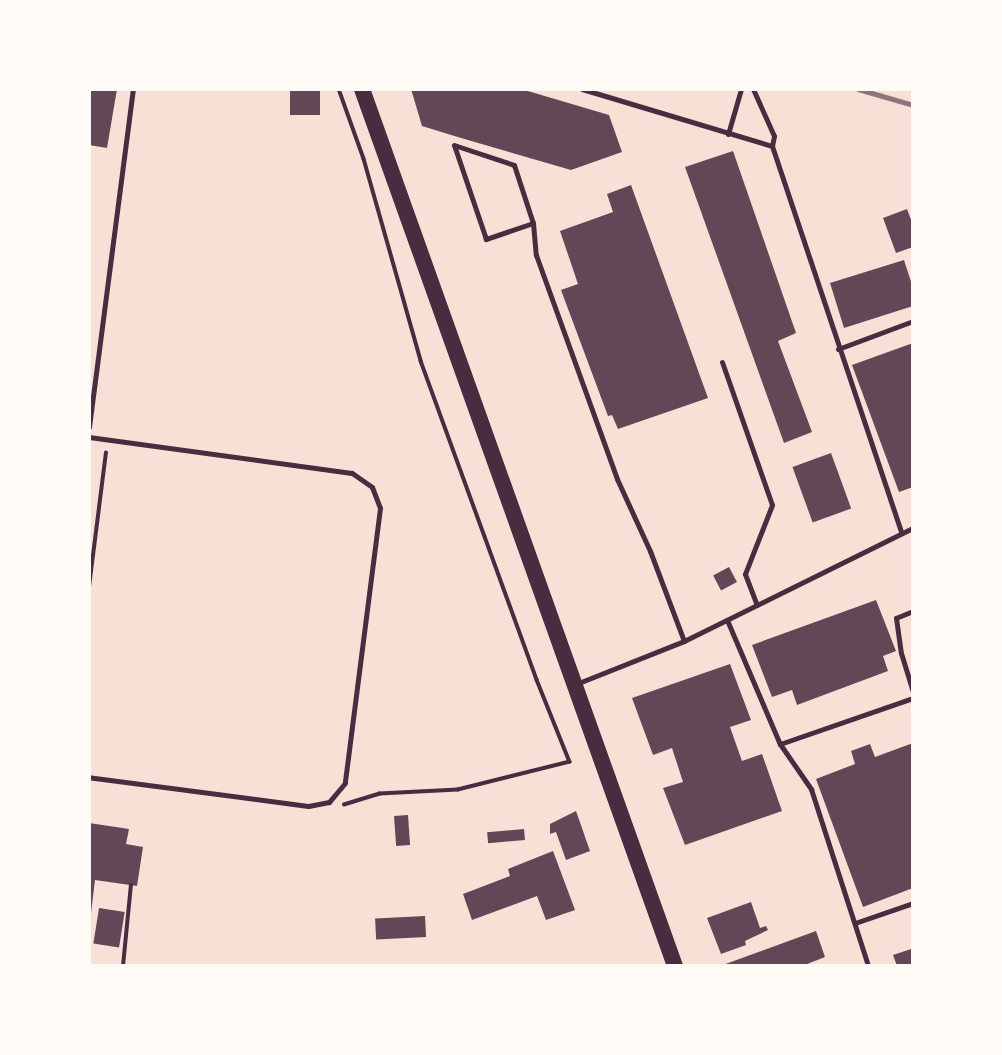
<!DOCTYPE html>
<html>
<head>
<meta charset="utf-8">
<style>
	body { margin:0 }
	#map { position:relative; width:1002px; height:1055px; overflow:hidden; background:#f7e1d7; font-family:"Public Sans",sans-serif }
	div>[style] { position:absolute }
	[style*='--x'] { left:calc(var(--x)*1px); top:calc(var(--y)*1px); width:calc(var(--w)*1px); rotate:calc(var(--a)*1deg) }
	.building>* { inset:0; background:#644757; transform-origin:0 0 }
	.path>* { height:3.5px; margin:-1.75px; padding:0 1.75px; transform-origin:1.75px; border-radius:1.75px; background:#4a2c40 }
	.service>* { height:5px; margin:-2.5px; padding:0 2.5px; transform-origin:2.5px; border-radius:2.5px; background:#4a2c40 }
	.primary>* { height:16px; margin:-8px; padding:0 8px; transform-origin:8px; border-radius:8px; background:#4a2c40 }
	.rail>* { height:5px; margin:-2.5px; padding:0 2.5px; transform-origin:2.5px; border-radius:2.5px; background:#8f747c }
	span { translate:-50% -50%; white-space:nowrap; text-align:center; line-height:1.15; -webkit-text-stroke:7px #fffaf5; paint-order:stroke }
	.frame { position:absolute; inset:0; border:91px solid #fffaf5; pointer-events:none }
</style>
</head>
<body>
<div id="map">
	<div class="building">
		<div style="clip-path:polygon(89px 89px,117px 89px,107px 148px,89px 145px)"></div>
		<div style="left:290px;top:89px;width:30px;height:26px"></div>
		<div style="clip-path:polygon(411px 89px,521px 89px,609px 115px,622px 152px,571px 170px,461px 138px,422px 126px)"></div>
		<div style="clip-path:polygon(733px 151px,796px 333px,778px 341px,812px 432px,784px 443px,685px 167px)"></div>
		<div style="clip-path:polygon(631px 185px,708px 398px,618px 429px,612px 415px,608px 416px,561px 290px,578px 284px,560px 231px,613px 212px,607px 194px)"></div>
		<div style="clip-path:polygon(907px 209px,913px 225px,913px 247px,896px 253px,883px 218px)"></div>
		<div style="clip-path:polygon(904px 260px,913px 288px,913px 306px,844px 328px,830px 283px)"></div>
		<div style="clip-path:polygon(913px 343px,913px 487px,899px 492px,852px 365px)"></div>
		<div style="left:831px;top:453px;width:59px;height:41px;rotate:70deg"></div>
		<div style="left:729px;top:567px;width:17px;height:18px;rotate:62deg"></div>
		<div style="clip-path:polygon(876px 600px,896px 651px,883px 656px,888px 671px,797px 705px,792px 690px,772px 697px,752px 645px)"></div>
		<div style="clip-path:polygon(730px 664px,751px 720px,730px 727px,742px 761px,762px 754px,782px 811px,685px 845px,663px 788px,683px 782px,672px 748px,653px 755px,632px 698px)"></div>
		<div style="clip-path:polygon(913px 743px,913px 888px,863px 907px,816px 779px,855px 764px,851px 751px,870px 744px,875px 757px)"></div>
		<div style="clip-path:polygon(576px 811px,590px 851px,566px 860px,556px 832px,550px 834px,550px 824px)"></div>
		<div style="left:408px;top:815px;width:30px;height:14px;rotate:86deg"></div>
		<div style="clip-path:polygon(89px 823px,129px 829px,126px 844px,143px 847px,137px 886px,95px 880px,91px 913px)"></div>
		<div style="left:524px;top:829px;width:11px;height:37px;rotate:85deg"></div>
		<div style="clip-path:polygon(553px 851px,575px 910px,546px 920px,537px 896px,472px 920px,463px 894px,510px 876px,508px 869px)"></div>
		<div style="clip-path:polygon(751px 902px,760px 928px,766px 926px,768px 930px,745px 941px,746px 945px,721px 954px,707px 918px)"></div>
		<div style="left:99px;top:908px;width:26px;height:36px;rotate:9deg"></div>
		<div style="left:425px;top:916px;width:21px;height:50px;rotate:87deg"></div>
		<div style="clip-path:polygon(816px 931px,825px 957px,802px 966px,720px 966px)"></div>
		<div style="clip-path:polygon(911px 949px,913px 966px,897px 966px,893px 955px)"></div>
	</div>
	<div class="path">
		<div style="--x:339;--y:89;--w:74;--a:70.3"></div>
		<div style="--x:364;--y:159;--w:210;--a:74.2"></div>
		<div style="--x:421;--y:361;--w:339;--a:70"></div>
		<div style="--x:537;--y:680;--w:88;--a:68.1"></div>
		<div style="--x:570;--y:762;--w:115;--a:166"></div>
		<div style="--x:458;--y:790;--w:78;--a:177.1"></div>
		<div style="--x:380;--y:794;--w:37;--a:163"></div>
		<div style="--x:89;--y:587;--w:135;--a:-82.8"></div>
		<div style="--x:123;--y:966;--w:81;--a:-84.4"></div>
	</div>
	<div class="service">
		<div style="--x:582;--y:89;--w:198;--a:16.7"></div>
		<div style="--x:753;--y:89;--w:51;--a:65.9"></div>
		<div style="--x:774;--y:136;--w:10;--a:101"></div>
		<div style="--x:772;--y:146;--w:407;--a:71.5"></div>
		<div style="--x:728;--y:134;--w:47;--a:-73.9"></div>
		<div style="--x:533;--y:223;--w:50;--a:161.2"></div>
		<div style="--x:486;--y:239;--w:99;--a:-108.8"></div>
		<div style="--x:454;--y:145;--w:63;--a:18.4"></div>
		<div style="--x:514;--y:165;--w:61;--a:71.9"></div>
		<div style="--x:533;--y:223;--w:32;--a:85"></div>
		<div style="--x:536;--y:255;--w:238;--a:70.1"></div>
		<div style="--x:617;--y:479;--w:79;--a:65.4"></div>
		<div style="--x:650;--y:551;--w:96;--a:69.3"></div>
		<div style="--x:838;--y:349;--w:80;--a:-20.5"></div>
		<div style="--x:722;--y:362;--w:151;--a:70.7"></div>
		<div style="--x:772;--y:505;--w:74;--a:111.4"></div>
		<div style="--x:745;--y:574;--w:33;--a:69"></div>
		<div style="--x:89;--y:427;--w:341;--a:-82.6"></div>
		<div style="--x:89;--y:437;--w:265;--a:7.8"></div>
		<div style="--x:352;--y:473;--w:24;--a:35"></div>
		<div style="--x:372;--y:487;--w:22;--a:69"></div>
		<div style="--x:380;--y:508;--w:277;--a:97.3"></div>
		<div style="--x:345;--y:783;--w:25;--a:130"></div>
		<div style="--x:329;--y:802;--w:21;--a:169"></div>
		<div style="--x:308;--y:806;--w:221;--a:-172.5"></div>
		<div style="--x:913;--y:611;--w:18;--a:158"></div>
		<div style="--x:896;--y:618;--w:35;--a:82"></div>
		<div style="--x:901;--y:653;--w:41;--a:72.9"></div>
		<div style="--x:727;--y:620;--w:135;--a:66.9"></div>
		<div style="--x:780;--y:744;--w:55;--a:55.4"></div>
		<div style="--x:811;--y:789;--w:186;--a:72.1"></div>
		<div style="--x:576;--y:684;--w:116;--a:-21.7"></div>
		<div style="--x:684;--y:641;--w:255;--a:-26.3"></div>
		<div style="--x:780;--y:744;--w:141;--a:-19.1"></div>
		<div style="--x:855;--y:923;--w:61;--a:-19"></div>
	</div>
	<div class="primary">
		<div style="--x:362;--y:89;--w:931;--a:70.36"></div>
	</div>
	<div class="rail">
		<div style="--x:858;--y:89;--w:57;--a:16.2"></div>
	</div>
	<div class="frame"></div>
</div>
</body>
</html>
